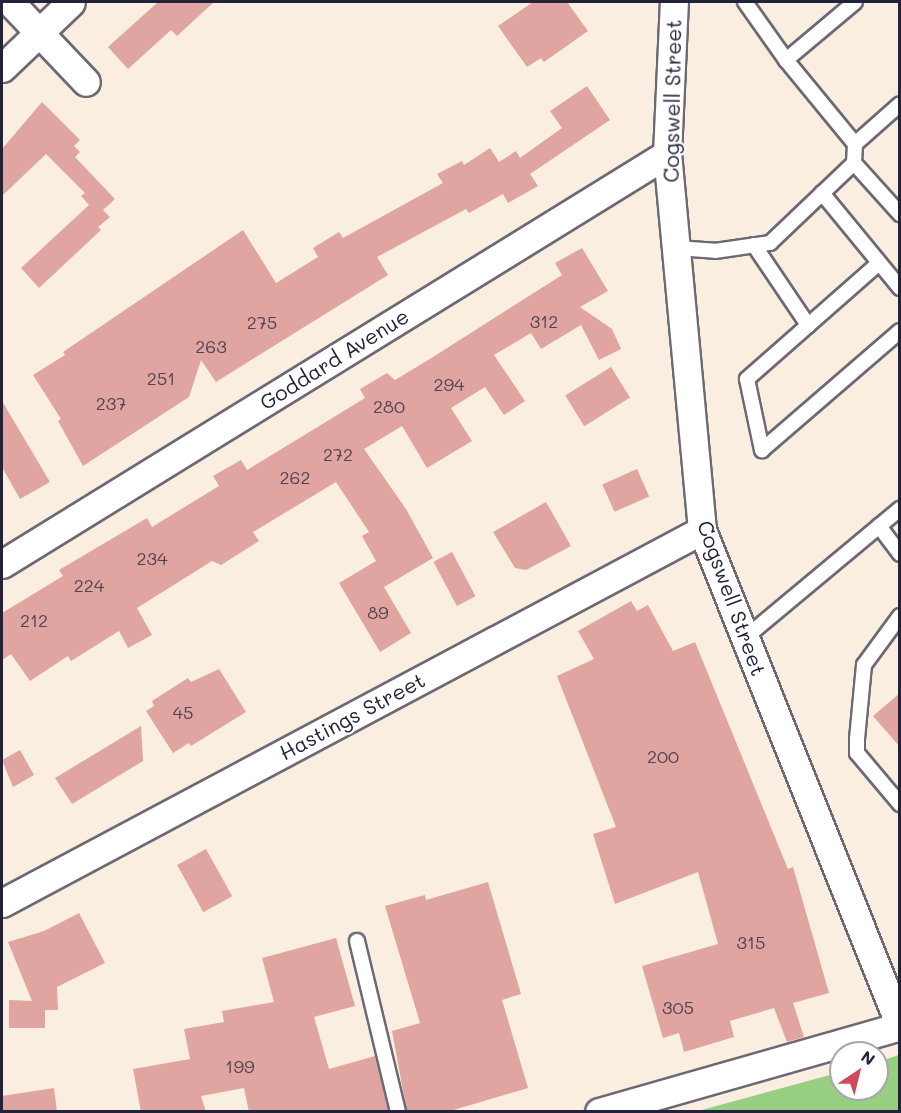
<!DOCTYPE html>
<html>
<head>
<meta charset="utf-8">
<style>
	body { margin:0 }
	#map { position:relative; width:901px; height:1113px; overflow:hidden; background:#f9eedf; font-family:Mali,sans-serif }
	div>[style] { position:absolute }
	[style*='--x'] { left:calc(var(--x)*1px); top:calc(var(--y)*1px); width:calc(var(--w)*1px); rotate:calc(var(--a)*1deg) }
	.green>* { inset:0; background:#97cf82 }
	.building>* { inset:0; background:#e0a5a0; transform-origin:0 0 }
	.roads { filter:drop-shadow(2px 0 #6d6974) drop-shadow(-2px 0 #6d6974) drop-shadow(0 2px #6d6974) drop-shadow(0 -2px #6d6974) }
	.service>* { height:14px; margin:-7px; padding:0 7px; transform-origin:7px; border-radius:7px; background:#fff }
	.minor>* { height:27px; margin:-13.5px; padding:0 13.5px; transform-origin:13.5px; border-radius:13.5px; background:#fff }
	span { translate:-50% -50%; white-space:nowrap; text-align:center; line-height:1.15; -webkit-text-stroke:4.5px #fff; paint-order:stroke }
	.number-label { font-size:18px; color:#524354 }
	.number-label span { -webkit-text-stroke-width:0 }
	.street-label { font-size:21px; color:#22223b }
	.frame { position:absolute; inset:0; border:3px solid #22223b; pointer-events:none }
	.north { position:absolute; left:829px; top:1041px; width:60px; height:60px; box-sizing:border-box; background:#fff; border:2px solid #a7a7b1; border-radius:50%; rotate:35deg; font-size:16px; font-weight:700; line-height:24px; text-align:center; color:#22223b }
	.north::after { content:''; display:block; margin:auto; width:21px; height:27px; background:#d1495b; clip-path:polygon(50% 0,100% 100%,50% 72%,0 100%) }
</style>
</head>
<body>
<div id="map">
	<div class="green">
		<div style="clip-path:polygon(899px 1055px,899px 1111px,698px 1111px,841px 1072px,841px 1089px,877px 1089px,877px 1062px)"></div>
	</div>
	<div class="building">
		<div style="clip-path:polygon(158px 2px,214px 2px,177px 36px,171px 30px,128px 69px,108px 47px)"></div>
		<div style="clip-path:polygon(533px 2px,567px 2px,588px 31px,544px 62px,541px 58px,527px 67px,498px 26px)"></div>
		<div style="clip-path:polygon(587px 86px,610px 120px,530px 174px,538px 186px,508px 203px,503px 194px,469px 213px,466px 209px,377px 257px,388px 275px,216px 382px,201px 360px,189px 397px,83px 466px,58px 421px,61px 419px,33px 375px,65px 355px,63px 352px,243px 230px,276px 283px,318px 257px,313px 248px,339px 232px,343px 238px,443px 183px,437px 174px,462px 161px,464px 165px,490px 148px,499px 162px,516px 151px,520px 158px,562px 128px,550px 111px)"></div>
		<div style="clip-path:polygon(42px 102px,80px 140px,74px 146px,80px 152px,75px 157px,115px 199px,103px 210px,110px 217px,98px 227px,101px 230px,39px 288px,21px 268px,89px 205px,81px 196px,85px 193px,46px 154px,2px 196px,2px 149px)"></div>
		<div style="clip-path:polygon(582px 248px,608px 291px,580px 307px,612px 329px,621px 349px,599px 360px,581px 325px,541px 349px,531px 333px,494px 355px,525px 401px,504px 415px,485px 387px,451px 408px,472px 441px,427px 468px,402px 426px,364px 449px,406px 509px,433px 558px,384px 587px,411px 633px,380px 652px,339px 583px,376px 561px,362px 536px,369px 532px,336px 482px,253px 532px,259px 541px,221px 565px,212px 561px,137px 608px,152px 635px,128px 648px,119px 631px,71px 661px,68px 656px,30px 681px,11px 654px,2px 660px,2px 613px,63px 576px,59px 570px,147px 518px,152px 527px,219px 486px,213px 476px,241px 460px,247px 470px,365px 398px,360px 389px,387px 373px,395px 380px,433px 357px,562px 275px,555px 263px)"></div>
		<div style="left:611px;top:367px;width:36px;height:54px;rotate:58deg"></div>
		<div style="clip-path:polygon(2px 401px,50px 482px,20px 499px,2px 467px)"></div>
		<div style="left:637px;top:469px;width:30px;height:38px;rotate:66deg"></div>
		<div style="clip-path:polygon(546px 502px,571px 546px,526px 570px,515px 568px,493px 532px)"></div>
		<div style="left:452px;top:552px;width:50px;height:21px;rotate:62deg"></div>
		<div style="clip-path:polygon(631px 601px,637px 611px,648px 605px,673px 651px,695px 642px,788px 869px,793px 867px,829px 993px,793px 1003px,804px 1037px,787px 1042px,774px 1008px,730px 1021px,734px 1037px,684px 1052px,679px 1033px,663px 1038px,642px 966px,718px 944px,698px 872px,615px 904px,593px 834px,616px 827px,557px 676px,594px 659px,578px 631px)"></div>
		<div style="clip-path:polygon(219px 669px,246px 712px,191px 746px,189px 743px,173px 753px,146px 711px,154px 706px,152px 701px,188px 678px,191px 682px)"></div>
		<div style="clip-path:polygon(900px 693px,900px 747px,873px 716px)"></div>
		<div style="clip-path:polygon(141px 726px,143px 761px,72px 804px,55px 778px)"></div>
		<div style="clip-path:polygon(20px 750px,34px 775px,13px 787px,2px 760px)"></div>
		<div style="left:206px;top:849px;width:54px;height:33px;rotate:61deg"></div>
		<div style="clip-path:polygon(488px 882px,521px 994px,502px 1000px,528px 1088px,447px 1112px,407px 1112px,392px 1031px,420px 1023px,385px 906px,425px 895px,426px 900px)"></div>
		<div style="clip-path:polygon(79px 913px,105px 963px,57px 987px,58px 1010px,45px 1010px,45px 1028px,9px 1028px,9px 1000px,32px 1001px,8px 942px,44px 931px)"></div>
		<div style="clip-path:polygon(336px 938px,355px 1006px,314px 1017px,329px 1069px,375px 1056px,389px 1112px,249px 1112px,244px 1088px,201px 1096px,206px 1112px,141px 1112px,133px 1069px,190px 1059px,184px 1029px,224px 1022px,222px 1011px,274px 1002px,262px 958px)"></div>
		<div style="clip-path:polygon(54px 1088px,57px 1112px,2px 1112px,2px 1096px)"></div>
	</div>
	<div class="roads">
		<div class="service">
			<div style="--x:745;--y:2;--w:71;--a:54.7"></div>
			<div style="--x:855;--y:144;--w:60;--a:-41.6"></div>
			<div style="--x:854;--y:163;--w:69;--a:48"></div>
			<div style="--x:822;--y:193;--w:123;--a:50.6"></div>
			<div style="--x:754;--y:245;--w:97;--a:56"></div>
			<div style="--x:676;--y:248;--w:39;--a:4"></div>
			<div style="--x:715;--y:251;--w:56;--a:-8.3"></div>
			<div style="--x:770;--y:243;--w:116;--a:-43.6"></div>
			<div style="--x:854;--y:163;--w:19;--a:-87"></div>
			<div style="--x:855;--y:144;--w:109;--a:-129.4"></div>
			<div style="--x:786;--y:60;--w:90;--a:-40"></div>
			<div style="--x:879;--y:263;--w:176;--a:138.7"></div>
			<div style="--x:747;--y:379;--w:73;--a:78.1"></div>
			<div style="--x:762;--y:450;--w:182;--a:-40.8"></div>
			<div style="--x:879;--y:526;--w:35;--a:53"></div>
			<div style="--x:900;--y:616;--w:61;--a:126.3"></div>
			<div style="--x:864;--y:665;--w:74;--a:95.4"></div>
			<div style="--x:857;--y:739;--w:14;--a:90"></div>
			<div style="--x:857;--y:753;--w:67;--a:49.9"></div>
			<div style="--x:745;--y:638;--w:202;--a:-39.8"></div>
			<div style="--x:357;--y:941;--w:176;--a:76.5"></div>
		</div>
		<div class="minor">
			<div style="--x:10;--y:2;--w:110;--a:46.5"></div>
			<div style="--x:2;--y:68;--w:95;--a:-43.7"></div>
			<div style="--x:2;--y:564;--w:781;--a:-31.66"></div>
			<div style="--x:2;--y:903;--w:793;--a:-28.05"></div>
			<div style="--x:599;--y:1112;--w:313;--a:-15.9"></div>
			<div style="--x:900;--y:1026;--w:534;--a:-111.76"></div>
			<div style="--x:702;--y:530;--w:378;--a:-95.3"></div>
			<div style="--x:667;--y:154;--w:152;--a:-87.4"></div>
		</div>
	</div>
	<div class="number-label">
		<span style="left:544px;top:321px">312</span>
		<span style="left:262px;top:322px">275</span>
		<span style="left:211px;top:346px">263</span>
		<span style="left:161px;top:378px">251</span>
		<span style="left:449px;top:384px">294</span>
		<span style="left:111px;top:403px">237</span>
		<span style="left:389px;top:406px">280</span>
		<span style="left:338px;top:454px">272</span>
		<span style="left:295px;top:477px">262</span>
		<span style="left:152px;top:558px">234</span>
		<span style="left:89px;top:585px">224</span>
		<span style="left:378px;top:612px">89</span>
		<span style="left:34px;top:620px">212</span>
		<span style="left:183px;top:712px">45</span>
		<span style="left:663px;top:756px">200</span>
		<span style="left:751px;top:942px">315</span>
		<span style="left:678px;top:1007px">305</span>
		<span style="left:240px;top:1066px">199</span>
	</div>
	<div class="street-label">
		<span style="left:672px;top:101px;rotate:-89deg">Cogswell Street</span>
		<span style="left:334px;top:359px;rotate:-32deg">Goddard Avenue</span>
		<span style="left:732px;top:598px;rotate:70deg">Cogswell Street</span>
		<span style="left:352px;top:716px;rotate:-28deg">Hastings Street</span>
	</div>
	<div class="frame"></div>
	<div class="north">N</div>
</div>
</body>
</html>
